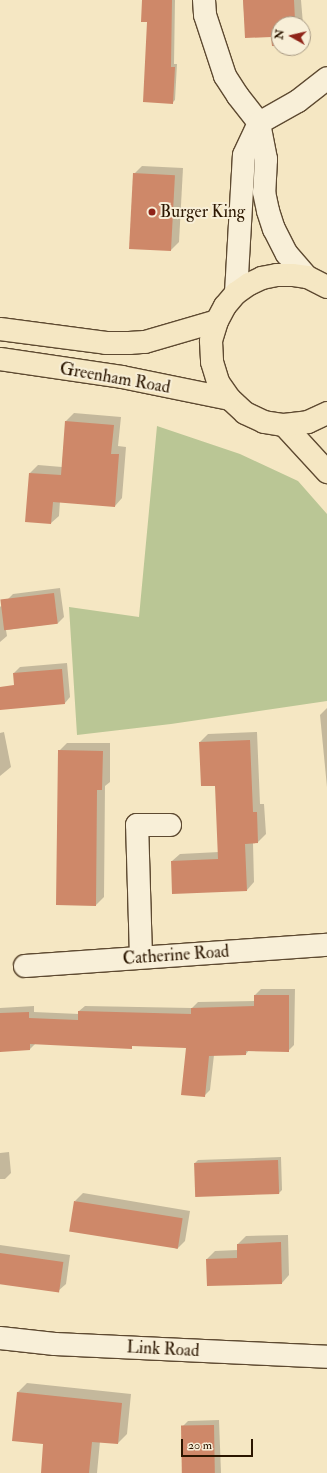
<!DOCTYPE html>
<html>
<head>
<meta charset="utf-8">
<style>
	body { margin:0 }
	#map { position:relative; width:327px; height:1473px; overflow:hidden; background:#f5e7c3; font-family:"IM FELL Double Pica",serif }
	div>[style] { position:absolute }
	[style*='--x'] { left:calc(var(--x)*1px); top:calc(var(--y)*1px); width:calc(var(--w)*1px); rotate:calc(var(--a)*1deg) }
	.green>* { inset:0; background:#bac695 }
	.shadow>* { inset:0; background:#0003 }
	.building>* { inset:0; background:#ce8869; transform-origin:0 0 }
	.roads { filter:drop-shadow(1px 0 #5e4a31) drop-shadow(-1px 0 #5e4a31) drop-shadow(0 1px #5e4a31) drop-shadow(0 -1px #5e4a31) }
	.street>* { height:22px; margin:-11px; padding:0 11px; transform-origin:11px; border-radius:11px; background:#f8efd8 }
	.secondary>* { height:22px; margin:-11px; padding:0 11px; transform-origin:11px; border-radius:11px; background:#f8efd8 }
	.primary>* { height:22px; margin:-11px; padding:0 11px; transform-origin:11px; border-radius:11px; background:#f5e7c3 }
	.highway>* { height:22px; margin:-11px; padding:0 11px; transform-origin:11px; border-radius:11px; background:#f5e7c3 }
	.dots>* { width:11px; height:11px; translate:-50% -50%; box-sizing:border-box; border:2px solid #f8efd8; border-radius:50% }
	span { translate:-50% -50%; white-space:nowrap; text-align:center; line-height:1.15; -webkit-text-stroke:4px #f8efd8; paint-order:stroke }
	.poi-label { font-size:17px; color:#2b1600 }
	.left { translate:0 -50%; text-align:left }
	.street-label { font-size:17px; color:#2b1600 }
	.north { position:absolute; left:271px; top:16px; width:40px; height:40px; box-sizing:border-box; background:#f8efd8; border:1px solid #a69882; border-radius:50%; rotate:278deg; font-size:11px; font-weight:700; line-height:16px; text-align:center; color:#2b1600 }
	.north::after { content:''; display:block; margin:auto; width:14px; height:18px; background:#8f2418; clip-path:polygon(50% 0,100% 100%,50% 72%,0 100%) }
	.scale { position:absolute; left:181px; top:1439px; width:72px; height:18px; box-sizing:border-box; border:2px solid #2b1600; border-top:0; padding-left:5px; font-size:12px; line-height:14px; white-space:nowrap; color:#2b1600; -webkit-text-stroke:3px #f8efd8; paint-order:stroke }
</style>
</head>
<body>
<div id="map">
	<div class="green">
		<div style="clip-path:polygon(157px 426px,240px 454px,298px 481px,327px 514px,327px 701px,171px 724px,77px 735px,69px 607px,139px 617px)"></div>
	</div>
	<div class="shadow">
		<div style="clip-path:polygon(143px 0,175px 0,174px 64px,177px 64px,175px 100px,172px 103px,148px 21px)"></div>
		<div style="clip-path:polygon(243px 0,301px 0,303px 24px,279px 24px,279px 45px,272px 36px,246px 37px)"></div>
		<div style="clip-path:polygon(303px 25px,305px 43px,303px 44px)"></div>
		<div style="clip-path:polygon(281px 48px,299px 48px,281px 50px)"></div>
		<div style="clip-path:polygon(142px 166px,183px 168px,179px 242px,171px 250px,134px 174px)"></div>
		<div style="clip-path:polygon(74px 413px,121px 417px,118px 446px,126px 447px,122px 498px,115px 506px,60px 501px,59px 516px,51px 523px,30px 473px,38px 465px,62px 467px,66px 421px)"></div>
		<div style="clip-path:polygon(60px 588px,64px 617px,58px 623px,6px 630px,7px 636px,0 642px,0 607px,13px 594px)"></div>
		<div style="clip-path:polygon(67px 663px,70px 697px,65px 703px,14px 673px,20px 667px)"></div>
		<div style="clip-path:polygon(327px 708px,327px 787px,320px 715px)"></div>
		<div style="clip-path:polygon(4px 732px,11px 767px,0 776px,0 733px)"></div>
		<div style="clip-path:polygon(257px 732px,260px 804px,264px 804px,266px 834px,258px 842px,253px 843px,254px 882px,247px 890px,172px 861px,180px 854px,219px 852px,216px 785px,200px 742px,208px 734px)"></div>
		<div style="clip-path:polygon(67px 743px,110px 743px,110px 782px,105px 786px,104px 897px,96px 905px,59px 751px)"></div>
		<div style="clip-path:polygon(261px 989px,295px 989px,294px 1045px,288px 1051px,249px 1050px,246px 1054px,214px 1055px,210px 1090px,204px 1096px,187px 1047px,133px 1045px,131px 1048px,36px 1043px,30px 1049px,0 1051px,0 1008px,34px 1006px,34px 1012px,79px 1014px,79px 1011px,85px 1006px,192px 1008px,198px 1002px,255px 1001px,255px 995px)"></div>
		<div style="clip-path:polygon(9px 1152px,11px 1173px,5px 1179px,0 1179px,0 1153px)"></div>
		<div style="clip-path:polygon(281px 1157px,282px 1190px,279px 1193px,195px 1163px,198px 1160px)"></div>
		<div style="clip-path:polygon(83px 1193px,190px 1211px,185px 1241px,177px 1249px,75px 1201px)"></div>
		<div style="clip-path:polygon(288px 1235px,289px 1275px,282px 1283px,207px 1259px,215px 1251px,238px 1250px,238px 1244px,246px 1236px)"></div>
		<div style="clip-path:polygon(0 1245px,70px 1255px,66px 1284px,58px 1291px,0 1283px)"></div>
		<div style="clip-path:polygon(27px 1383px,131px 1394px,127px 1434px,118px 1443px,100px 1441px,97px 1473px,42px 1473px,45px 1443px,18px 1392px)"></div>
		<div style="clip-path:polygon(219px 1420px,221px 1473px,183px 1473px,182px 1427px,188px 1421px)"></div>
	</div>
	<div class="building">
		<div style="clip-path:polygon(142px 0,172px 0,171px 67px,175px 67px,173px 104px,143px 102px,147px 22px,141px 22px)"></div>
		<div style="clip-path:polygon(243px 0,294px 0,295px 20px,298px 20px,298px 24px,279px 24px,279px 46px,272px 46px,271px 37px,245px 38px)"></div>
		<div style="left:133px;top:173px;width:42px;height:76px;rotate:3deg"></div>
		<div style="clip-path:polygon(65px 421px,114px 425px,111px 454px,119px 454px,115px 507px,53px 502px,51px 524px,25px 522px,29px 473px,61px 475px)"></div>
		<div style="left:54px;top:593px;width:31px;height:54px;rotate:83deg"></div>
		<div style="clip-path:polygon(62px 669px,65px 704px,0 710px,0 687px,14px 685px,13px 673px)"></div>
		<div style="clip-path:polygon(250px 740px,253px 812px,257px 812px,258px 843px,245px 844px,247px 891px,172px 894px,171px 861px,218px 859px,215px 786px,201px 786px,199px 742px)"></div>
		<div style="clip-path:polygon(58px 750px,103px 751px,102px 790px,97px 790px,96px 906px,56px 905px)"></div>
		<div style="clip-path:polygon(254px 995px,289px 995px,289px 1052px,246px 1051px,246px 1055px,209px 1056px,205px 1097px,181px 1095px,186px 1048px,132px 1046px,132px 1049px,30px 1044px,30px 1050px,0 1052px,0 1013px,29px 1012px,29px 1018px,78px 1020px,78px 1011px,191px 1014px,191px 1008px,254px 1006px)"></div>
		<div style="left:278px;top:1160px;width:34px;height:84px;rotate:88deg"></div>
		<div style="left:74px;top:1201px;width:110px;height:31px;rotate:9deg"></div>
		<div style="clip-path:polygon(281px 1242px,282px 1284px,207px 1286px,206px 1259px,237px 1258px,237px 1244px)"></div>
		<div style="left:0;top:1253px;width:64px;height:31px;rotate:8deg"></div>
		<div style="clip-path:polygon(17px 1392px,122px 1403px,118px 1444px,92px 1442px,89px 1473px,41px 1473px,43px 1444px,12px 1441px)"></div>
		<div style="left:214px;top:1425px;width:48px;height:33px;rotate:89deg"></div>
	</div>
	<div class="roads">
		<div class="street">
			<div style="--x:204;--y:0;--w:15;--a:86"></div>
			<div style="--x:205;--y:15;--w:64;--a:71.8"></div>
			<div style="--x:225;--y:76;--w:24;--a:57"></div>
			<div style="--x:238;--y:96;--w:34;--a:52"></div>
			<div style="--x:259;--y:123;--w:37;--a:79"></div>
			<div style="--x:266;--y:159;--w:33;--a:93"></div>
			<div style="--x:264;--y:192;--w:19;--a:78"></div>
			<div style="--x:268;--y:211;--w:19;--a:72"></div>
			<div style="--x:274;--y:229;--w:28;--a:63"></div>
			<div style="--x:287;--y:254;--w:30;--a:49"></div>
			<div style="--x:236;--y:293;--w:138;--a:-86.7"></div>
			<div style="--x:244;--y:155;--w:35;--a:-65"></div>
			<div style="--x:259;--y:123;--w:45;--a:-29.4"></div>
			<div style="--x:298;--y:101;--w:37;--a:-38"></div>
			<div style="--x:141;--y:957;--w:132;--a:-91.7"></div>
			<div style="--x:137;--y:825;--w:33;--a:0"></div>
			<div style="--x:25;--y:966;--w:303;--a:-4"></div>
		</div>
		<div class="secondary">
			<div style="--x:0;--y:1338;--w:55;--a:6.2"></div>
			<div style="--x:55;--y:1344;--w:272;--a:2.7"></div>
		</div>
		<div class="primary">
			<div style="--x:284;--y:425;--w:64;--a:47.5"></div>
		</div>
		<div class="highway">
			<div style="--x:327;--y:287;--w:22;--a:-153"></div>
			<div style="--x:307;--y:277;--w:15;--a:-172"></div>
			<div style="--x:292;--y:275;--w:15;--a:180"></div>
			<div style="--x:277;--y:275;--w:15;--a:169"></div>
			<div style="--x:262;--y:278;--w:14;--a:155"></div>
			<div style="--x:249;--y:284;--w:16;--a:145"></div>
			<div style="--x:236;--y:293;--w:17;--a:130"></div>
			<div style="--x:225;--y:306;--w:17;--a:118"></div>
			<div style="--x:217;--y:321;--w:21;--a:107"></div>
			<div style="--x:211;--y:341;--w:21;--a:87"></div>
			<div style="--x:212;--y:362;--w:21;--a:73"></div>
			<div style="--x:218;--y:382;--w:21;--a:55"></div>
			<div style="--x:230;--y:399;--w:21;--a:43"></div>
			<div style="--x:245;--y:413;--w:21;--a:25"></div>
			<div style="--x:264;--y:422;--w:20;--a:9"></div>
			<div style="--x:284;--y:425;--w:24;--a:-7"></div>
			<div style="--x:308;--y:422;--w:21;--a:-25"></div>
			<div style="--x:0;--y:329;--w:107;--a:7.5"></div>
			<div style="--x:106;--y:343;--w:23;--a:0"></div>
			<div style="--x:129;--y:343;--w:16;--a:-4"></div>
			<div style="--x:145;--y:342;--w:75;--a:-16.3"></div>
			<div style="--x:0;--y:359;--w:123;--a:8.4"></div>
			<div style="--x:122;--y:377;--w:110;--a:11.5"></div>
		</div>
	</div>
	<div class="dots">
		<div style="left:152px;top:212px;background:#8f2418"></div>
	</div>
	<div class="poi-label">
		<span class="left" style="left:160px;top:212px">Burger King</span>
	</div>
	<div class="street-label">
		<span style="left:115px;top:378px;rotate:10deg">Greenham Road</span>
		<span style="left:176px;top:955px;rotate:-4deg">Catherine Road</span>
		<span style="left:163px;top:1349px;rotate:3deg">Link Road</span>
	</div>
	<div class="north">N</div>
	<div class="scale">20 m</div>
</div>
</body>
</html>
